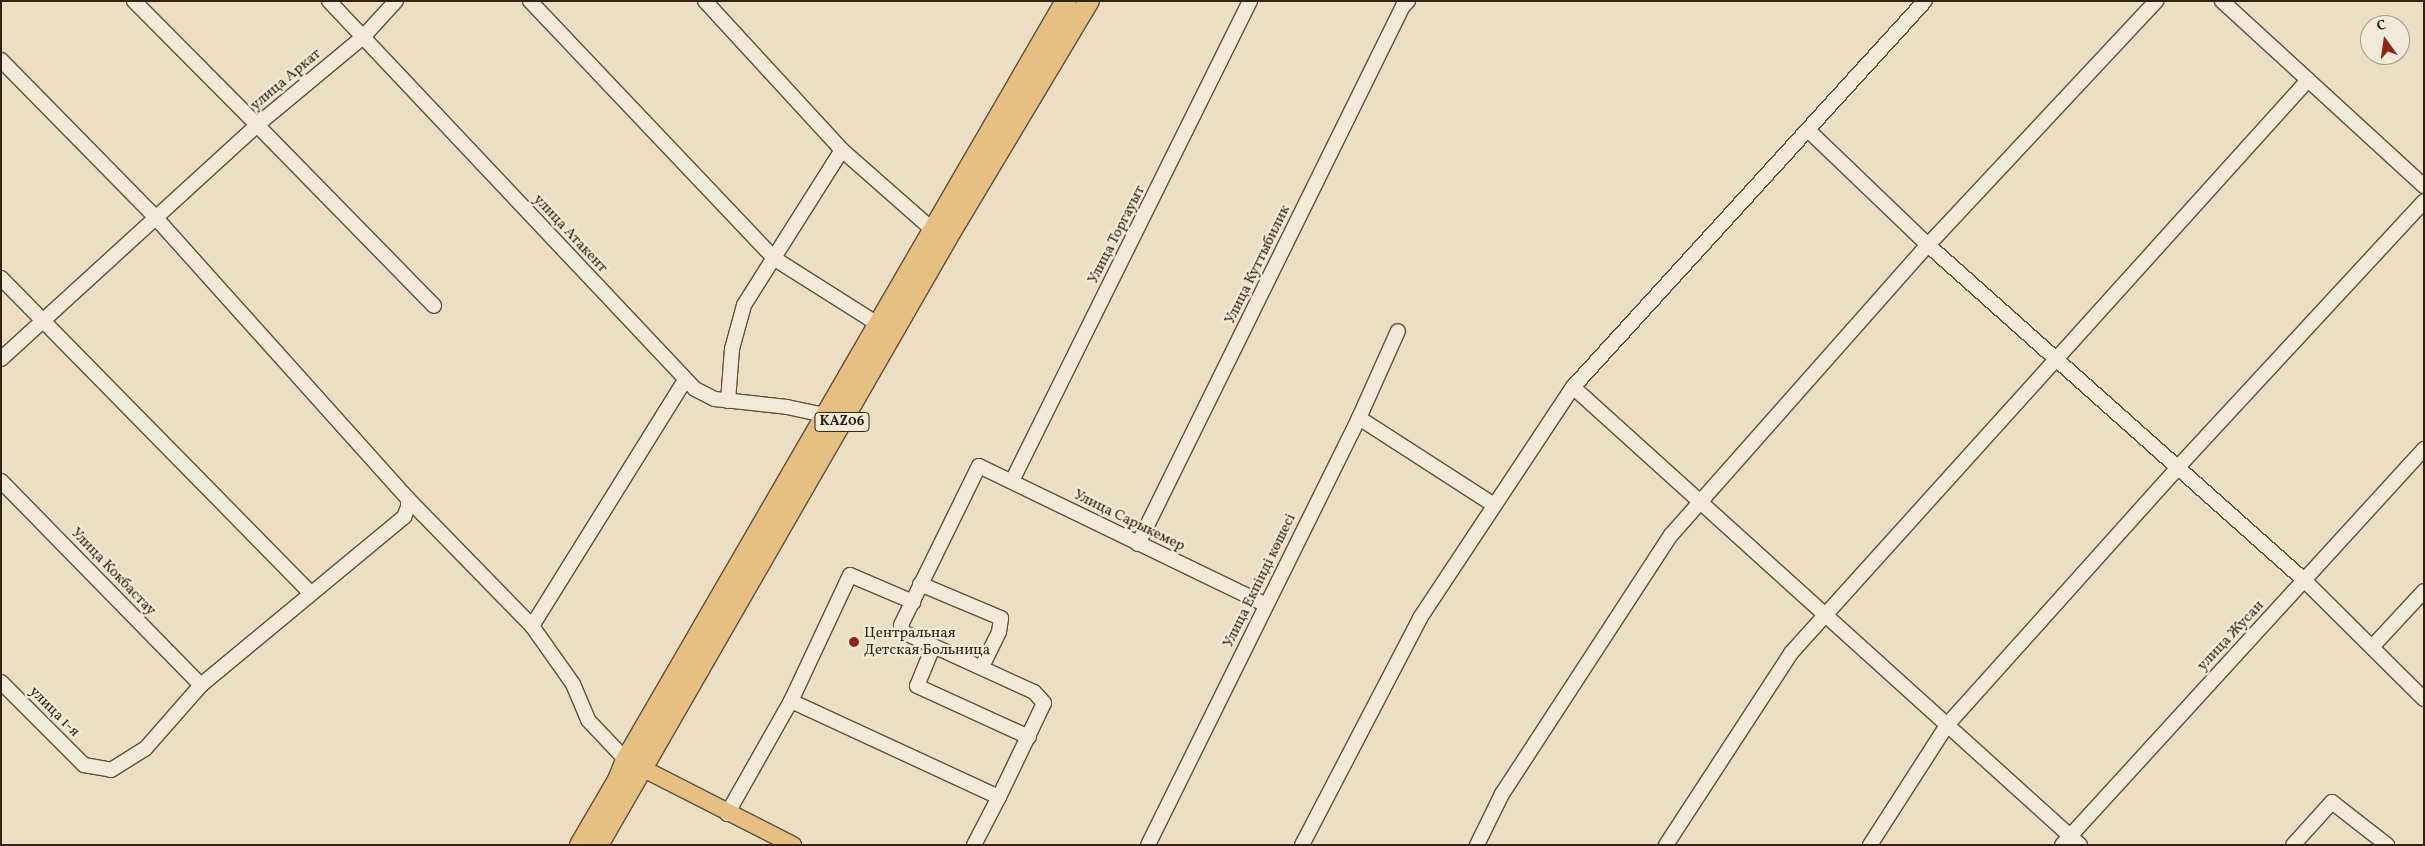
<!DOCTYPE html>
<html>
<head>
<meta charset="utf-8">
<style>
	body { margin:0 }
	#map { position:relative; width:2425px; height:846px; overflow:hidden; background:#ebdec3; font-family:Vollkorn,serif }
	div>[style] { position:absolute }
	[style*='--x'] { left:calc(var(--x)*1px); top:calc(var(--y)*1px); width:calc(var(--w)*1px); rotate:calc(var(--a)*1deg) }
	.roads { filter:drop-shadow(1px 0 #61513c) drop-shadow(-1px 0 #61513c) drop-shadow(0 1px #61513c) drop-shadow(0 -1px #61513c) }
	.minor>* { height:14px; margin:-7px; padding:0 7px; transform-origin:7px; border-radius:7px; background:#f2ead8 }
	.major>* { height:16px; margin:-8px; padding:0 8px; transform-origin:8px; border-radius:8px; background:#e6bf82 }
	.highway>* { height:20px; margin:-10px; padding:0 10px; transform-origin:10px; border-radius:10px; background:#e6bf82 }
	.dots>* { width:14px; height:14px; translate:-50% -50%; box-sizing:border-box; border:2px solid #f2ead8; border-radius:50% }
	span { translate:-50% -50%; white-space:nowrap; text-align:center; line-height:1.15; -webkit-text-stroke:4.5px #f2ead8; paint-order:stroke }
	.shield-label span { padding:1px 4px; background:#f2ead8; border:1px solid; border-radius:4px; -webkit-text-stroke-width:0 }
	.shield-label { font-size:14px; color:#33220f; font-weight:700 }
	.street-label { font-size:15px; color:#33220f }
	.poi-label { font-size:15px; color:#33220f }
	.left { translate:0 -50%; text-align:left }
	.frame { position:absolute; inset:0; border:2px solid #33220f; pointer-events:none }
	.north { position:absolute; left:2360px; top:15px; width:50px; height:50px; box-sizing:border-box; background:#f2ead8; border:1px solid #a69a88; border-radius:50%; rotate:346deg; font-size:14px; font-weight:700; line-height:20px; text-align:center; color:#33220f }
	.north::after { content:''; display:block; margin:auto; width:18px; height:22px; background:#8f2418; clip-path:polygon(50% 0,100% 100%,50% 72%,0 100%) }
</style>
</head>
<body>
<div id="map">
	<div class="roads">
		<div class="minor">
			<div style="--x:134;--y:1;--w:175;--a:45.2"></div>
			<div style="--x:257;--y:125;--w:138;--a:-39.7"></div>
			<div style="--x:363;--y:37;--w:49;--a:-47.5"></div>
			<div style="--x:329;--y:1;--w:533;--a:46.67"></div>
			<div style="--x:695;--y:389;--w:22;--a:27"></div>
			<div style="--x:715;--y:399;--w:72;--a:6.3"></div>
			<div style="--x:787;--y:407;--w:40;--a:12"></div>
			<div style="--x:530;--y:1;--w:356;--a:46.5"></div>
			<div style="--x:775;--y:259;--w:125;--a:32.3"></div>
			<div style="--x:705;--y:1;--w:202;--a:47.4"></div>
			<div style="--x:842;--y:150;--w:123;--a:41.4"></div>
			<div style="--x:2222;--y:1;--w:274;--a:42.5"></div>
			<div style="--x:1;--y:60;--w:221;--a:45.5"></div>
			<div style="--x:156;--y:218;--w:377;--a:48.1"></div>
			<div style="--x:408;--y:499;--w:177;--a:45.7"></div>
			<div style="--x:532;--y:626;--w:71;--a:54.7"></div>
			<div style="--x:573;--y:684;--w:39;--a:67"></div>
			<div style="--x:588;--y:720;--w:55;--a:46.5"></div>
			<div style="--x:1809;--y:131;--w:165;--a:43.8"></div>
			<div style="--x:1928;--y:245;--w:504;--a:41.7"></div>
			<div style="--x:2304;--y:580;--w:169;--a:44.8"></div>
			<div style="--x:1;--y:278;--w:442;--a:45.5"></div>
			<div style="--x:1;--y:359;--w:347;--a:-42.4"></div>
			<div style="--x:257;--y:125;--w:253;--a:45.6"></div>
			<div style="--x:1573;--y:387;--w:683;--a:42.09"></div>
			<div style="--x:728;--y:401;--w:52;--a:-85.6"></div>
			<div style="--x:732;--y:349;--w:46;--a:-74.7"></div>
			<div style="--x:744;--y:305;--w:183;--a:-57.7"></div>
			<div style="--x:1359;--y:418;--w:161;--a:32.8"></div>
			<div style="--x:1;--y:481;--w:286;--a:45.6"></div>
			<div style="--x:1012;--y:481;--w:536;--a:-63.63"></div>
			<div style="--x:1138;--y:544;--w:600;--a:-63.78"></div>
			<div style="--x:1403;--y:6;--w:7;--a:-45"></div>
			<div style="--x:920;--y:584;--w:88;--a:22.8"></div>
			<div style="--x:1001;--y:618;--w:14;--a:98"></div>
			<div style="--x:999;--y:632;--w:39;--a:116"></div>
			<div style="--x:532;--y:626;--w:290;--a:-58.1"></div>
			<div style="--x:933;--y:647;--w:42;--a:112.3"></div>
			<div style="--x:917;--y:686;--w:123;--a:24.5"></div>
			<div style="--x:2372;--y:647;--w:76;--a:-47.1"></div>
			<div style="--x:1;--y:682;--w:117;--a:45"></div>
			<div style="--x:84;--y:765;--w:27;--a:10"></div>
			<div style="--x:111;--y:770;--w:40;--a:-32"></div>
			<div style="--x:145;--y:749;--w:85;--a:-48.8"></div>
			<div style="--x:201;--y:685;--w:264;--a:-39.6"></div>
			<div style="--x:404;--y:517;--w:11;--a:-68"></div>
			<div style="--x:408;--y:507;--w:8;--a:-90"></div>
			<div style="--x:791;--y:701;--w:229;--a:24.8"></div>
			<div style="--x:999;--y:797;--w:104;--a:-64.4"></div>
			<div style="--x:1044;--y:703;--w:15;--a:-132"></div>
			<div style="--x:1034;--y:692;--w:144;--a:-155.4"></div>
			<div style="--x:903;--y:632;--w:7;--a:-106"></div>
			<div style="--x:901;--y:625;--w:177;--a:-63.9"></div>
			<div style="--x:979;--y:466;--w:319;--a:25.8"></div>
			<div style="--x:727;--y:814;--w:130;--a:-60.5"></div>
			<div style="--x:791;--y:701;--w:139;--a:-64.9"></div>
			<div style="--x:850;--y:575;--w:69;--a:23.2"></div>
			<div style="--x:974;--y:845;--w:54;--a:-62.5"></div>
			<div style="--x:1148;--y:845;--w:476;--a:-63.7"></div>
			<div style="--x:1359;--y:418;--w:95;--a:-65.9"></div>
			<div style="--x:1302;--y:845;--w:256;--a:-62.5"></div>
			<div style="--x:1420;--y:618;--w:277;--a:-56.5"></div>
			<div style="--x:1573;--y:387;--w:522;--a:-47.64"></div>
			<div style="--x:1477;--y:845;--w:57;--a:-63.9"></div>
			<div style="--x:1502;--y:794;--w:309;--a:-56.9"></div>
			<div style="--x:1671;--y:535;--w:387;--a:-48.5"></div>
			<div style="--x:1928;--y:245;--w:334;--a:-46.9"></div>
			<div style="--x:1666;--y:845;--w:229;--a:-56.9"></div>
			<div style="--x:1791;--y:653;--w:772;--a:-47.94"></div>
			<div style="--x:1870;--y:845;--w:143;--a:-57.3"></div>
			<div style="--x:1947;--y:725;--w:348;--a:-48.1"></div>
			<div style="--x:2179;--y:466;--w:361;--a:-47.2"></div>
			<div style="--x:2062;--y:845;--w:537;--a:-47.57"></div>
			<div style="--x:2293;--y:845;--w:58;--a:-47.8"></div>
			<div style="--x:2332;--y:802;--w:70;--a:38"></div>
		</div>
		<div class="major">
			<div style="--x:632;--y:763;--w:181;--a:27"></div>
		</div>
		<div class="highway">
			<div style="--x:580;--y:845;--w:75;--a:-59.7"></div>
			<div style="--x:618;--y:780;--w:22;--a:-68"></div>
			<div style="--x:626;--y:760;--w:877;--a:-59.9"></div>
			<div style="--x:598;--y:845;--w:700;--a:-60.1"></div>
			<div style="--x:947;--y:238;--w:276;--a:-59.1"></div>
		</div>
	</div>
	<div class="dots">
		<div style="left:854px;top:642px;background:#8f2418"></div>
	</div>
	<div class="shield-label">
		<span style="left:842px;top:422px">KАZ06</span>
	</div>
	<div class="street-label">
		<span style="left:286px;top:80px;rotate:-40deg">улица Аркат</span>
		<span style="left:570px;top:234px;rotate:47deg">улица Атакент</span>
		<span style="left:1117px;top:235px;rotate:-63deg">Улица Торгауыт</span>
		<span style="left:1258px;top:265px;rotate:-64deg">Улица Куттыбилик</span>
		<span style="left:1129px;top:521px;rotate:26deg">Улица Сарыкемер</span>
		<span style="left:113px;top:572px;rotate:46deg">Улица Кокбастау</span>
		<span style="left:1260px;top:581px;rotate:-64deg">Улица Екпінді көшесі</span>
		<span style="left:2231px;top:636px;rotate:-47deg">улица Жусан</span>
		<span style="left:54px;top:712px;rotate:45deg">улица 1-я</span>
	</div>
	<div class="poi-label">
		<span class="left" style="left:864px;top:642px">Центральная<br>Детская Больница</span>
	</div>
	<div class="frame"></div>
	<div class="north">С</div>
</div>
</body>
</html>
